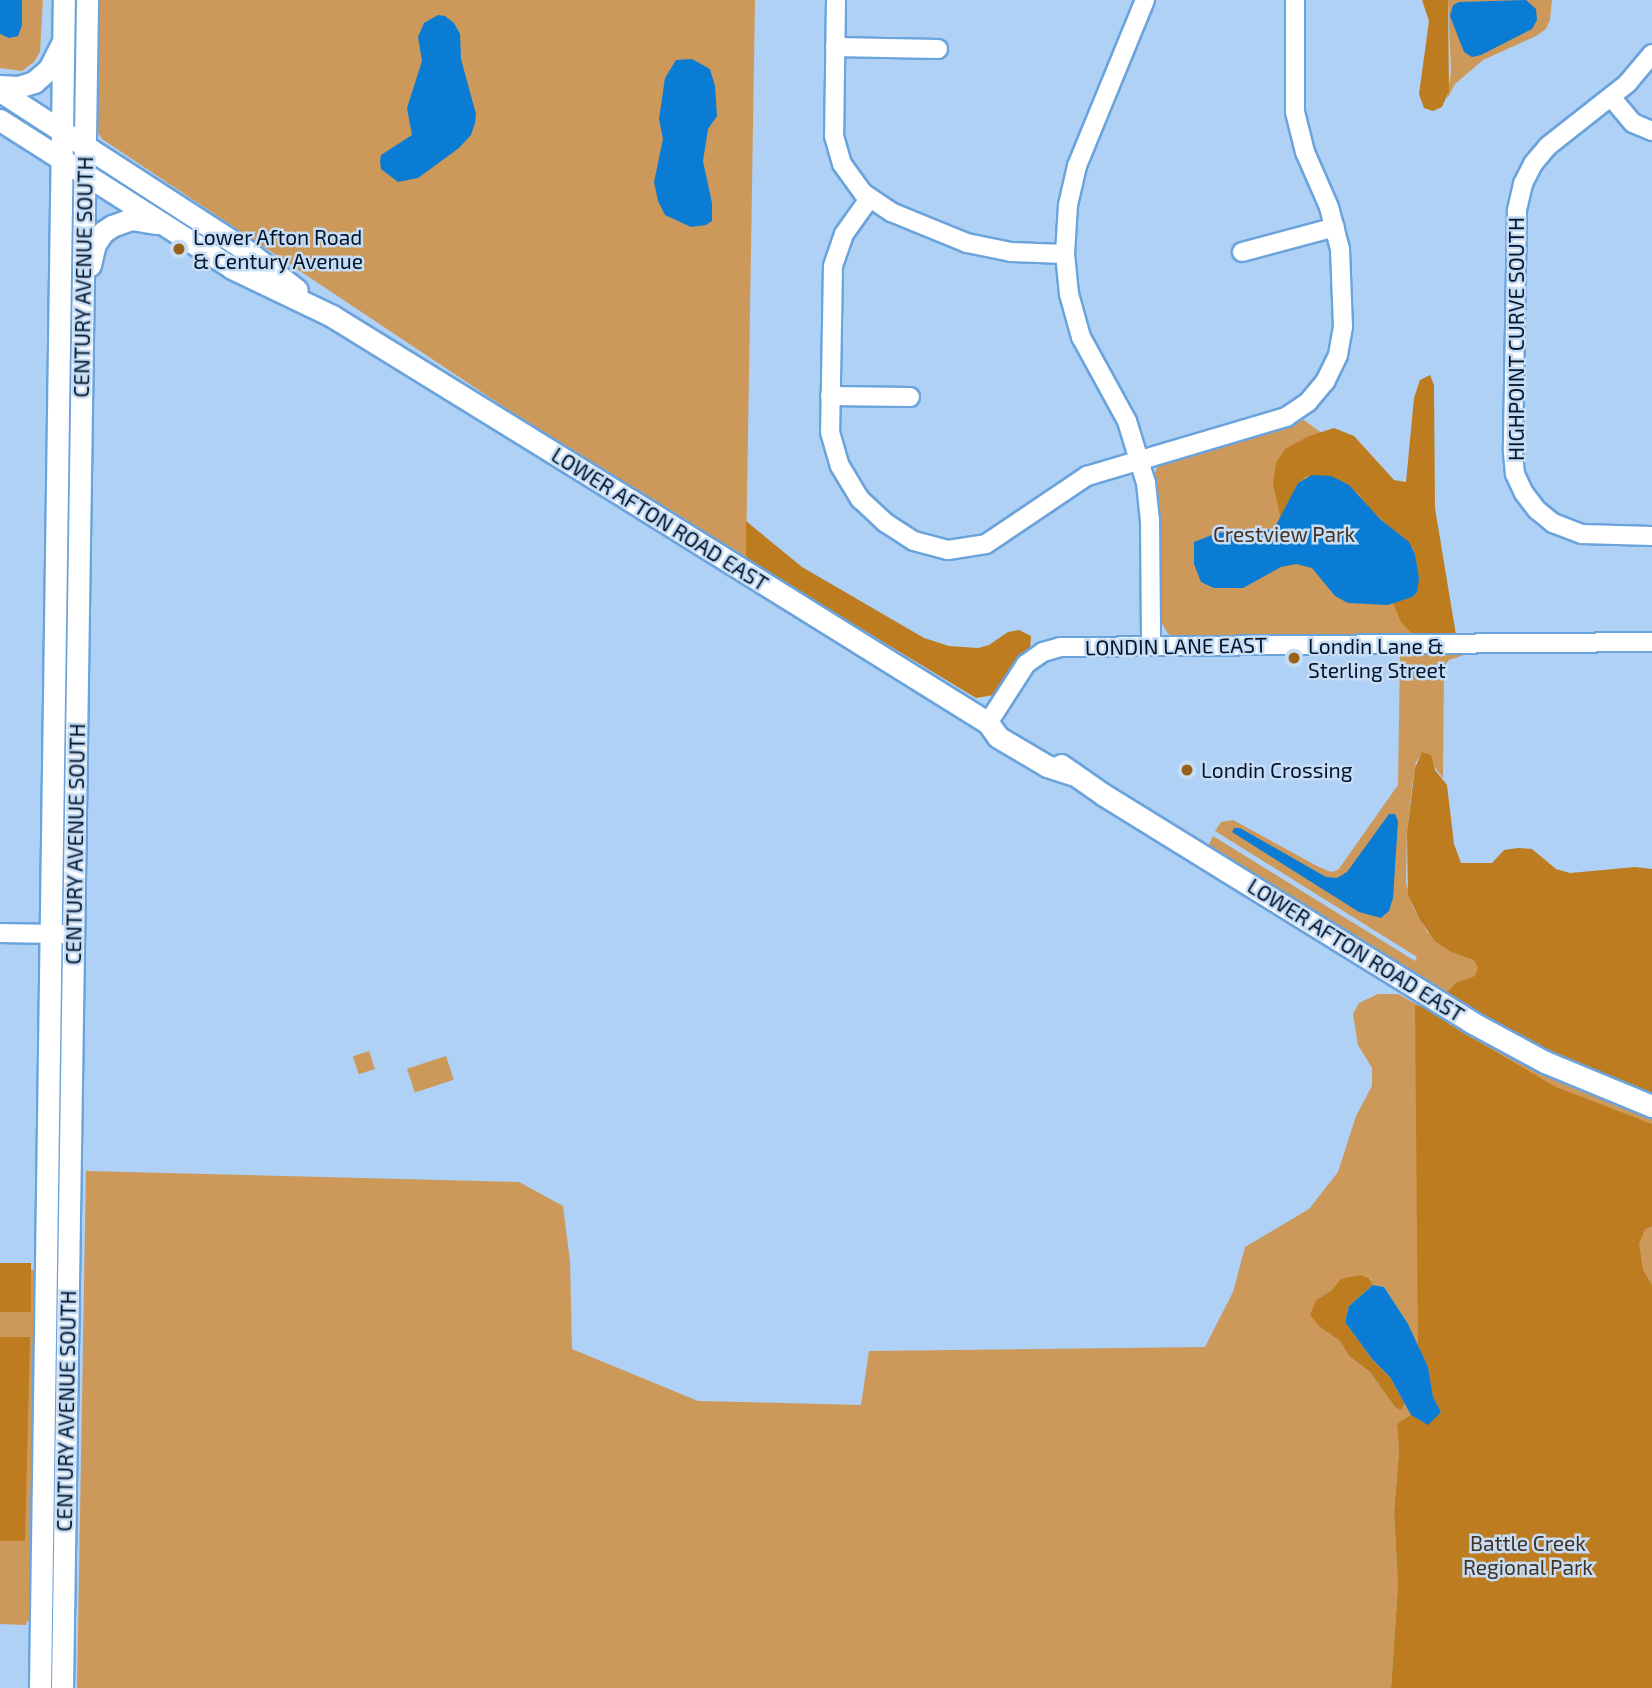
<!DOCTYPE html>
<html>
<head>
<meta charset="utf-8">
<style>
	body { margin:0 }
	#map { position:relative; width:1652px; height:1688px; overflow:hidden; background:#afd1f5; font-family:"Exo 2",sans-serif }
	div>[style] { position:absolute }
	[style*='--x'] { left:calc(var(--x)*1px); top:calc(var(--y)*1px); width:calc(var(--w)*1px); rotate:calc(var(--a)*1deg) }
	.green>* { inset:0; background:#cc995b; transform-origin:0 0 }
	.forest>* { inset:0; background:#bd7c1f; transform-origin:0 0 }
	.water>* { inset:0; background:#0b7cd4 }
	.roads { filter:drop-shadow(2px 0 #6ba3dc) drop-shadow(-2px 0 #6ba3dc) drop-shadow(0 2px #6ba3dc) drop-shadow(0 -2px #6ba3dc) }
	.minor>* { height:18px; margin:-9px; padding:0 9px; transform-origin:9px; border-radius:9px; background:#fff }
	.major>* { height:21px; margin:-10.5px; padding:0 10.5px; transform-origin:10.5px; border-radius:10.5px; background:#fff }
	.dots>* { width:19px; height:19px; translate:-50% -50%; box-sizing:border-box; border:4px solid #c7ddf5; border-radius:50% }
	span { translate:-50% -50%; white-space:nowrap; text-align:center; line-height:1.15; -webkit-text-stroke:5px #c7ddf5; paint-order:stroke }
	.poi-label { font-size:21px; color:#01152a }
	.left { translate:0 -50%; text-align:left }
	.street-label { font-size:21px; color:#01152a }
	.park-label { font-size:21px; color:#433321 }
</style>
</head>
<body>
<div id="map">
	<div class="green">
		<div style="clip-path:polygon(0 0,43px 0,40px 52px,34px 62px,22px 71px,0 68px)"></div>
		<div style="clip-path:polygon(94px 0,755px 0,746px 559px,564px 447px,102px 139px,96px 130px)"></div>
		<div style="clip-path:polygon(1448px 0,1552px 0,1550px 20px,1546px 29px,1536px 36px,1483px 60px,1455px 84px,1447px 99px,1451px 71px)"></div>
		<div style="clip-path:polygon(1301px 418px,1427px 509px,1426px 635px,1179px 638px,1168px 634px,1160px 620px,1159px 520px,1154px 476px,1157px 467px,1167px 460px,1279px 429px)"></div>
		<div style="clip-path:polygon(1470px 653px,1449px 660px,1444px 666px,1443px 778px,1423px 752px,1416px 762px,1412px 787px,1407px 832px,1406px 883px,1413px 907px,1428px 933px,1652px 922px,1462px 1004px,1208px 847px,1213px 836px,1415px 961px,1417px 957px,1215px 831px,1221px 822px,1233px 820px,1317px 866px,1331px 872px,1338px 870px,1398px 785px,1400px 654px)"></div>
		<div style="clip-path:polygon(evenodd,1378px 994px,1398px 994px,1544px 1075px,1652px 1117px,1652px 1688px,1406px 1420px,1397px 1424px,1399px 1451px,1394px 1512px,1398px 1585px,1391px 1688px,77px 1688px,86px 1171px,519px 1182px,563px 1206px,570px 1261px,572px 1349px,698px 1401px,861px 1405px,869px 1351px,1205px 1347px,1233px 1292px,1245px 1247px,1309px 1209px,1338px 1172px,1356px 1116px,1372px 1086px,1372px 1068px,1358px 1045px,1353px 1014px,1359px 1003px,1378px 994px,1370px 1278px,1373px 1285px,1384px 1287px,1407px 1323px,1405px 1405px,1401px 1409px,1395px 1407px,1370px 1372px,1349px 1356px,1340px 1341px,1320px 1327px,1316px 1300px,1332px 1290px,1370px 1278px)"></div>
		<div style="left:369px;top:1051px;width:19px;height:17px;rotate:72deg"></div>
		<div style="left:446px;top:1056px;width:25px;height:41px;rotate:72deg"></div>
		<div style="clip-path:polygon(35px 1263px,39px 1263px,31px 1622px,27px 1621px,26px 1625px,0 1624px,0 1269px,34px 1270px)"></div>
	</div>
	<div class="forest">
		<div style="clip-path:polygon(1422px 0,1448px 0,1449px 91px,1442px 107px,1433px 111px,1424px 108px,1419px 94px,1429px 21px)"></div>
		<div style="clip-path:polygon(1430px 375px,1434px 385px,1435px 508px,1456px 635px,1413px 635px,1401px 622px,1393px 603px,1412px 597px,1419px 578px,1415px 554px,1413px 548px,1370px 509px,1358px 493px,1307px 476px,1298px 483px,1281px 519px,1273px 484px,1276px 463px,1285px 449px,1309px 436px,1334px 428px,1354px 436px,1394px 480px,1406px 482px,1414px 398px,1420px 380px)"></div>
		<div style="clip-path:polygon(746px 521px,802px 567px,924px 638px,949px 646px,978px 648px,989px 645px,1008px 632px,1019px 630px,1031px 636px,1030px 649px,1015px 664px,994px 695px,976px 698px,746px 559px)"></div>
		<div style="clip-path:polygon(1422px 752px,1431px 755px,1435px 770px,1447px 785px,1454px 844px,1461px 863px,1492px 863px,1504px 850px,1518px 848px,1532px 849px,1556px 869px,1570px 873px,1635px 867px,1652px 869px,1652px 1095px,1549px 1052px,1445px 994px,1456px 983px,1475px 976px,1478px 967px,1474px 960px,1451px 952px,1435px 941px,1420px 920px,1408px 895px,1407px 832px,1415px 768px)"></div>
		<div style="clip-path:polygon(1415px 1005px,1425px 1007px,1453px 1027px,1556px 1087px,1652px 1124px,1652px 1226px,1645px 1229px,1639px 1244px,1643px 1270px,1652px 1285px,1652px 1688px,1391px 1688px,1398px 1585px,1394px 1512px,1399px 1451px,1397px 1424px,1411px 1415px,1428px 1424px,1441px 1412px,1433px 1397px,1428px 1367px,1418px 1346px)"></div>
		<div style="left:0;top:1263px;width:31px;height:49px"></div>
		<div style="clip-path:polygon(1361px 1275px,1370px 1279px,1373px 1285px,1349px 1306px,1345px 1322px,1372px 1359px,1390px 1377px,1405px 1404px,1401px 1410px,1395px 1407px,1370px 1372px,1349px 1356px,1340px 1341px,1320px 1327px,1310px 1315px,1316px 1300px,1332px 1290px,1341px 1279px)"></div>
		<div style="clip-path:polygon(0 1337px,30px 1337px,25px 1541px,0 1541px)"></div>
	</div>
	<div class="water">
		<div style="clip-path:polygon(0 0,22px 0,22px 25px,18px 36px,9px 38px,0 34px)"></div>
		<div style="clip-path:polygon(1526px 0,1536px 9px,1537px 20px,1532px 29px,1481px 55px,1472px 57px,1464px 52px,1450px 16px,1453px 5px,1459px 2px)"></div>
		<div style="clip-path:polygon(438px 15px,445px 16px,454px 23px,460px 34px,461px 59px,476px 114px,475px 123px,471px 135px,459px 148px,418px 178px,398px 182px,381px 169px,380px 161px,381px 155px,412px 135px,407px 108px,422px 61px,418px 37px,424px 23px)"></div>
		<div style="clip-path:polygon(692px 59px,710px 69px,715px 86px,717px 116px,708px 129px,703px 161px,712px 203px,712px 221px,706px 225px,691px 227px,665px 215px,658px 201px,654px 182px,663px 139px,659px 119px,665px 78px,676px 60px)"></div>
		<div style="clip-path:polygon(1312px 475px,1331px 476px,1349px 485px,1380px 519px,1409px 542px,1415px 554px,1419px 578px,1417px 592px,1412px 597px,1388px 605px,1348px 603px,1335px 596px,1312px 568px,1296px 564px,1281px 567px,1243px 588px,1214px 588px,1201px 582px,1194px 564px,1194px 542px,1217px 533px,1274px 529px,1298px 483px)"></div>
		<div style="clip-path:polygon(1389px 814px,1395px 814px,1398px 821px,1393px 898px,1389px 911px,1381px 918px,1359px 912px,1232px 832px,1234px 828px,1240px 828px,1326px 877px,1337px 878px,1347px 872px)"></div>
		<div style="clip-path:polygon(1373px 1285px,1384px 1287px,1408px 1324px,1428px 1367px,1433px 1397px,1441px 1412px,1428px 1425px,1411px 1415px,1390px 1377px,1372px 1359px,1345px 1322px,1349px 1306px)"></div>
	</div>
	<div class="roads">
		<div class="minor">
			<div style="--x:836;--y:0;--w:136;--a:90.8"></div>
			<div style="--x:834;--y:136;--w:29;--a:74"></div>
			<div style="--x:842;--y:164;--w:36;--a:54"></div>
			<div style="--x:863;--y:193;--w:34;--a:34"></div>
			<div style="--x:891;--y:212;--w:82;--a:22.2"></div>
			<div style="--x:967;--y:243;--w:45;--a:11.6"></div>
			<div style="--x:1011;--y:252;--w:54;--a:2.1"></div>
			<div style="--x:1145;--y:0;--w:179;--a:112.3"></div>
			<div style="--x:1077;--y:166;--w:40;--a:103"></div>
			<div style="--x:1068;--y:205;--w:49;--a:93.5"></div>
			<div style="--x:1065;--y:254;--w:40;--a:84.3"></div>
			<div style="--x:1069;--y:294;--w:45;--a:74.4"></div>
			<div style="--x:1081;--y:337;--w:96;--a:61.3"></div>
			<div style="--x:1127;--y:421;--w:65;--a:73"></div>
			<div style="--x:1146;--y:483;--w:37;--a:84"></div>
			<div style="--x:1150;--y:520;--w:126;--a:89.5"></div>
			<div style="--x:835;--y:47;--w:103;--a:1.1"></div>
			<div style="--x:1652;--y:54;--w:38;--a:130"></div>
			<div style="--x:1628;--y:83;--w:102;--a:141.8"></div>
			<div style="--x:1548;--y:146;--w:23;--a:130"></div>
			<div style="--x:1533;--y:164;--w:22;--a:117"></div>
			<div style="--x:1523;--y:184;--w:28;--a:103"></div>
			<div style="--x:1517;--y:211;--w:241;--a:91"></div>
			<div style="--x:1513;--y:452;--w:22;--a:85"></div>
			<div style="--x:1515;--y:474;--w:21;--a:65"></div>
			<div style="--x:1524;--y:493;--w:21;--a:53"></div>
			<div style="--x:1537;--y:510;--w:21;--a:39"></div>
			<div style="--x:1553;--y:523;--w:31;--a:21"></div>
			<div style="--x:1582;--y:534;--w:70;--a:1.6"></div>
			<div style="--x:1611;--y:97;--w:34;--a:50"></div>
			<div style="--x:1633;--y:123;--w:21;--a:23"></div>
			<div style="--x:869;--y:199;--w:43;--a:125.5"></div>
			<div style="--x:844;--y:234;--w:34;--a:109"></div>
			<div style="--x:833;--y:266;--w:166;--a:91"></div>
			<div style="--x:830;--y:432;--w:35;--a:74"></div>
			<div style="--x:840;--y:466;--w:39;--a:59"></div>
			<div style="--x:860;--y:499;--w:35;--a:43"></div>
			<div style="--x:886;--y:523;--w:33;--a:33"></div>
			<div style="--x:914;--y:541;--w:35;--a:15"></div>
			<div style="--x:948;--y:550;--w:38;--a:-9"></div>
			<div style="--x:986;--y:544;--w:122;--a:-34"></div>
			<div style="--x:1087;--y:476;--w:208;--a:-16.5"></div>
			<div style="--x:1286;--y:417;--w:27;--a:-34"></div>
			<div style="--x:1308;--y:402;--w:26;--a:-50"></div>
			<div style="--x:1325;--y:382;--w:30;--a:-64"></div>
			<div style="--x:1338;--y:355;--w:28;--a:-80"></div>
			<div style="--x:1343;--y:327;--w:78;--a:-92.2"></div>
			<div style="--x:1340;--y:249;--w:43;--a:-104.7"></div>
			<div style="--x:1329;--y:207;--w:60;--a:-113.6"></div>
			<div style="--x:1305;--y:152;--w:41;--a:-104"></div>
			<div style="--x:1295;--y:112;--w:112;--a:-90"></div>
			<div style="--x:1242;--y:252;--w:96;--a:-15"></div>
			<div style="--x:830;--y:396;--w:80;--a:0.7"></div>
			<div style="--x:988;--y:723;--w:70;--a:-57.2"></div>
			<div style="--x:1026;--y:664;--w:21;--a:-35"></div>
			<div style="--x:1043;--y:652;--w:18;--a:-16"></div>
			<div style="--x:1060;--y:647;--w:592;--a:-0.48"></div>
			<div style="--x:0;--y:933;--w:63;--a:0.9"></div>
		</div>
		<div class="major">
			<div style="--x:0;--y:86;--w:18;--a:3"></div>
			<div style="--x:18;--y:87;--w:17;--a:-17"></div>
			<div style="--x:34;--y:82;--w:20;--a:-41"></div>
			<div style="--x:49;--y:69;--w:28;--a:-63"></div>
			<div style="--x:0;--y:91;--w:294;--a:32.9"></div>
			<div style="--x:247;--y:251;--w:63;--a:38"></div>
			<div style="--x:0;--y:120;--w:275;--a:32.5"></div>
			<div style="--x:232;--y:268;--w:111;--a:25.6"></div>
			<div style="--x:332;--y:316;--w:350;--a:31.7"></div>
			<div style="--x:630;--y:500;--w:422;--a:31.9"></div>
			<div style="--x:988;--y:723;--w:17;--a:54"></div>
			<div style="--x:998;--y:737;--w:57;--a:30.6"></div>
			<div style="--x:1047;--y:766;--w:25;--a:18"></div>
			<div style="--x:90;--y:265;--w:22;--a:-77"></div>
			<div style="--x:95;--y:244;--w:14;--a:-56"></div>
			<div style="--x:103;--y:232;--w:11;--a:-34"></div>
			<div style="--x:112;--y:226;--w:20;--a:-20"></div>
			<div style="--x:131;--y:219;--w:26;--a:9"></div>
			<div style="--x:1061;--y:765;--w:52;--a:34.9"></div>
			<div style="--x:1104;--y:795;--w:432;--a:31.7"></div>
			<div style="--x:1471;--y:1022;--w:84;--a:28.4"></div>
			<div style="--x:1545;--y:1062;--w:116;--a:22.4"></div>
			<div style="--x:40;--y:1688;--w:1688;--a:-89.19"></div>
			<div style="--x:62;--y:1688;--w:1688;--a:-89.15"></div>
		</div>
	</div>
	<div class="dots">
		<div style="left:179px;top:249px;background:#976319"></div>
		<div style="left:1294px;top:658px;background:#976319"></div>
		<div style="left:1187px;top:770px;background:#976319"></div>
	</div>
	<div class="poi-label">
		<span class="left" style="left:193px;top:249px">Lower Afton Road<br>&amp; Century Avenue</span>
		<span class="left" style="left:1308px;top:658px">Londin Lane &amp;<br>Sterling Street</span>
		<span class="left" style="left:1201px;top:770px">Londin Crossing</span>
	</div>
	<div class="street-label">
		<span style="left:83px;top:277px;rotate:-89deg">CENTURY AVENUE SOUTH</span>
		<span style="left:1516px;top:339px;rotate:-90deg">HIGHPOINT CURVE SOUTH</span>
		<span style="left:660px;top:519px;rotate:32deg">LOWER AFTON ROAD EAST</span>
		<span style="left:1176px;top:646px;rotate:-1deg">LONDIN LANE EAST</span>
		<span style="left:75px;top:844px;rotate:-89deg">CENTURY AVENUE SOUTH</span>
		<span style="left:1356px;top:950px;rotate:32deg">LOWER AFTON ROAD EAST</span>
		<span style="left:66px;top:1411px;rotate:-89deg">CENTURY AVENUE SOUTH</span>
	</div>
	<div class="park-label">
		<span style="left:1284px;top:534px">Crestview Park</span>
		<span style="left:1528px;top:1555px">Battle Creek<br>Regional Park</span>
	</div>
</div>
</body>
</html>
